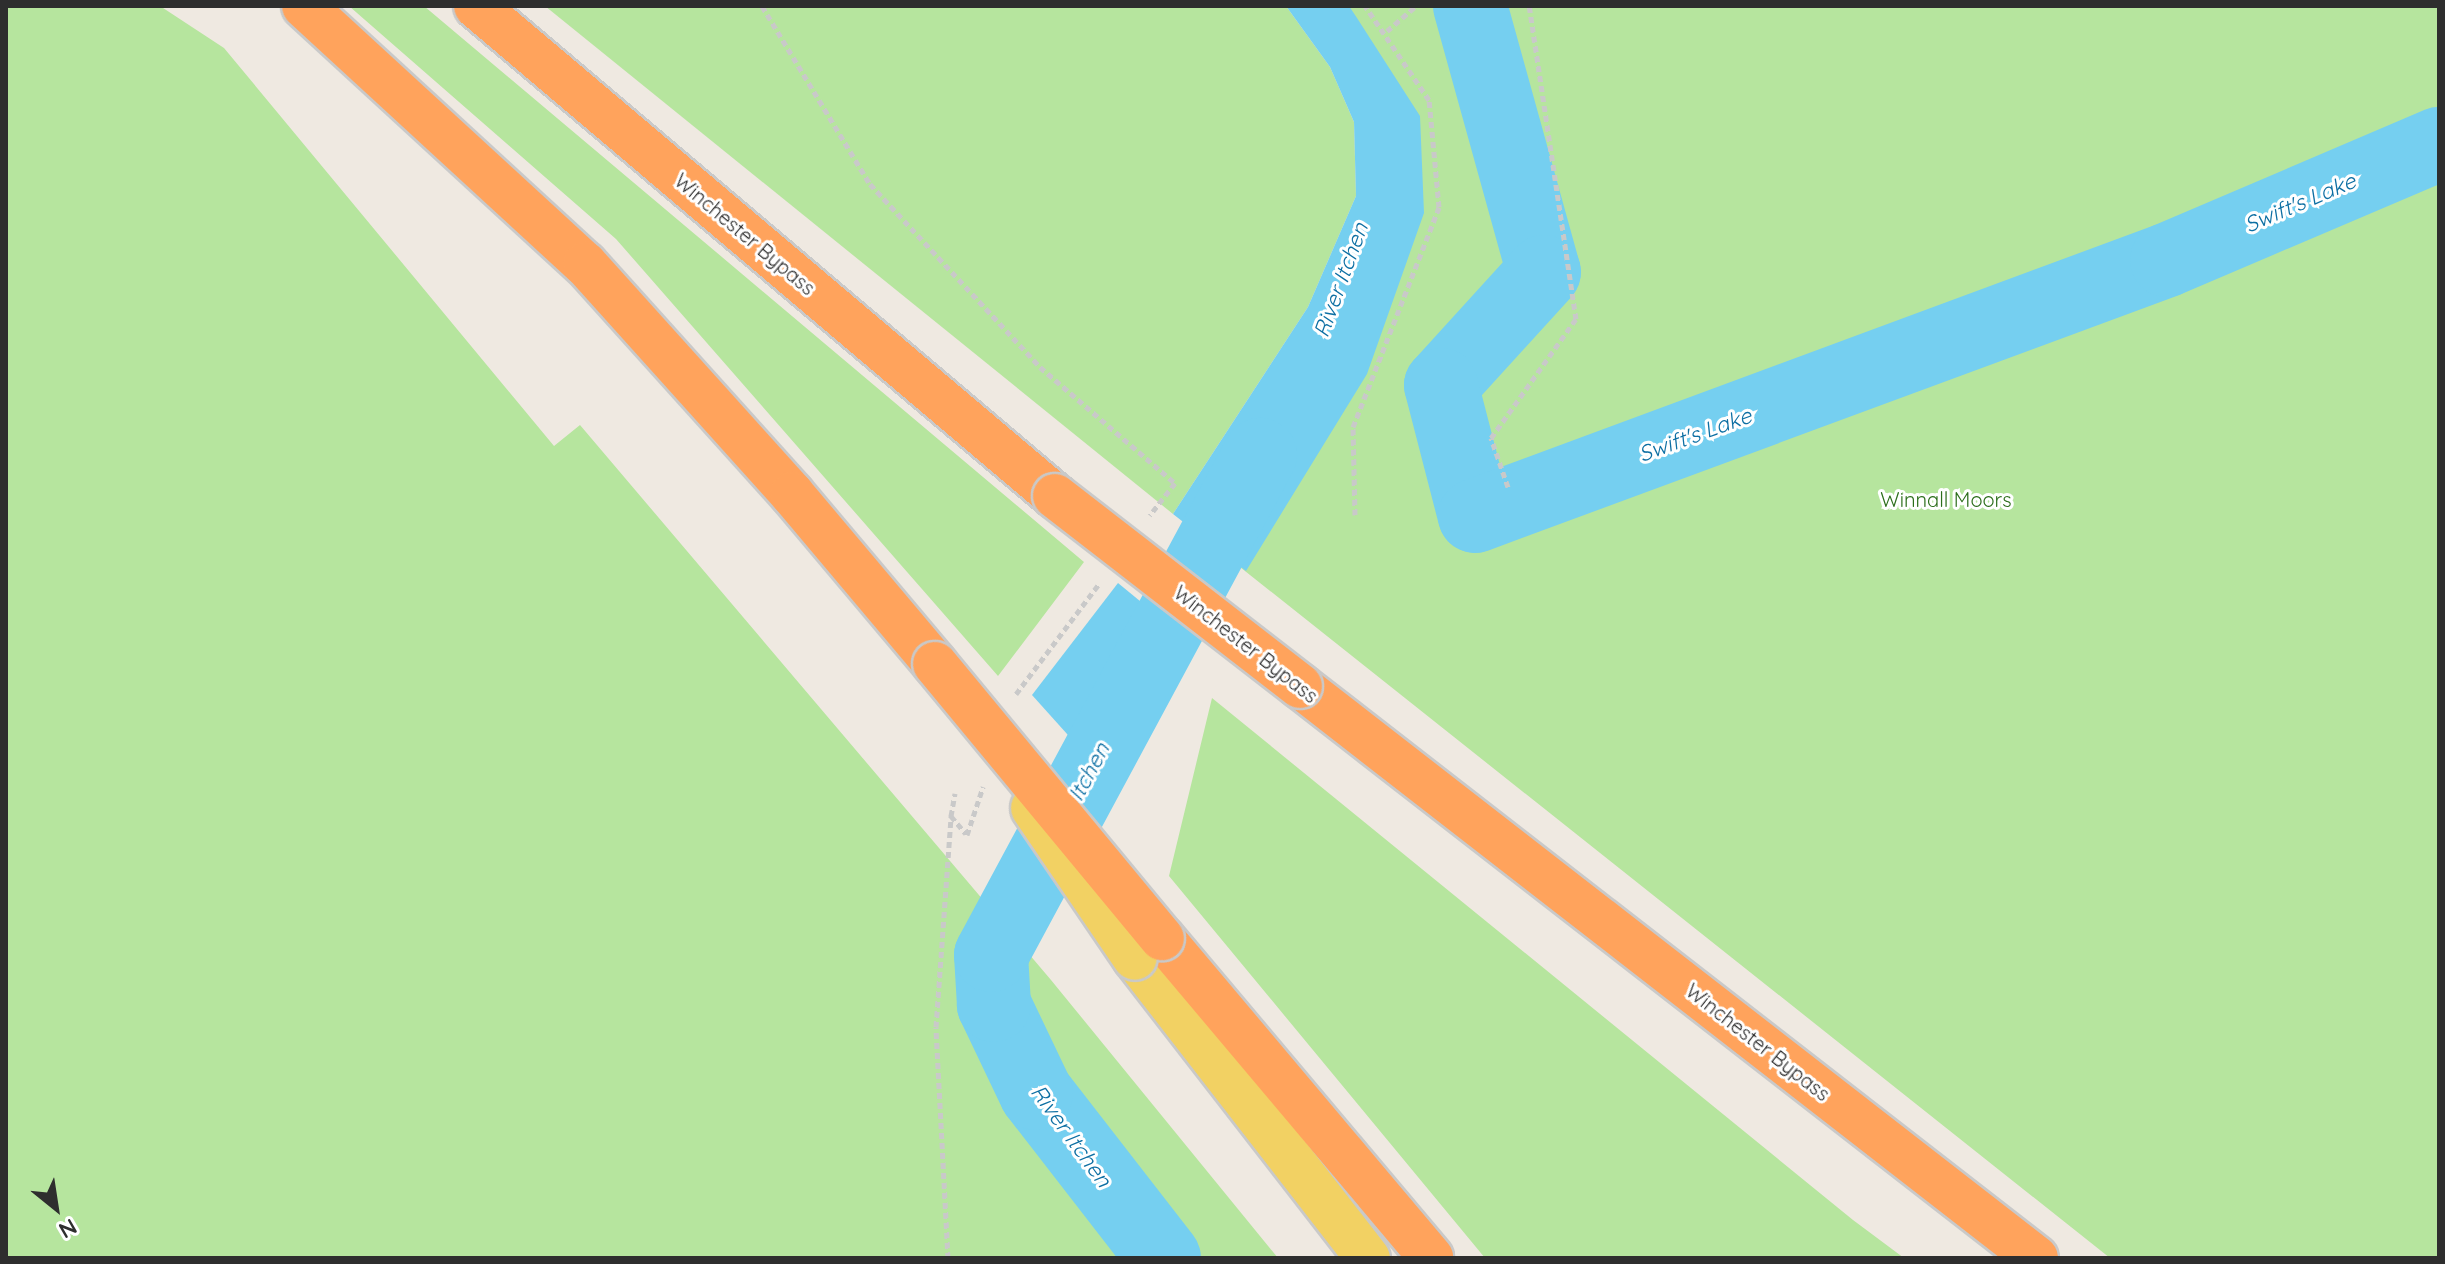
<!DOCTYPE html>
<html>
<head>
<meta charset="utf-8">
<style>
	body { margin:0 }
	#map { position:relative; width:2445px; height:1264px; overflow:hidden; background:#efe9e1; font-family:Quicksand,sans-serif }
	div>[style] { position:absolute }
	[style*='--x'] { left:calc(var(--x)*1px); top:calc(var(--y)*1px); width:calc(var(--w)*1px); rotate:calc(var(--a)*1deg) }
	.green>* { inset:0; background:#b6e59e }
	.water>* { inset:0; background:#75cff0 }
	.stream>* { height:12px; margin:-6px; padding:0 6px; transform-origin:6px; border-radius:6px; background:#75cff0 }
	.river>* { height:74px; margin:-37px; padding:0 37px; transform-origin:37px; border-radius:37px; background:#75cff0 }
	.path>* { height:5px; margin-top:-2.5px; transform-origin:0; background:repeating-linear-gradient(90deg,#c9c9c9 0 6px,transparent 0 10px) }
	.roads { filter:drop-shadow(2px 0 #c9c9c9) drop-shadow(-2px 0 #c9c9c9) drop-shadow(0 2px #c9c9c9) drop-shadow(0 -2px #c9c9c9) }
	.primary>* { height:44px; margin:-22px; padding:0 22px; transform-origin:22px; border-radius:22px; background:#f2d163 }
	.highway>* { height:44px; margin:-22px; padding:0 22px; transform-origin:22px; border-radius:22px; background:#ffa35c }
	.bridges { filter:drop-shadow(2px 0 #c9c9c9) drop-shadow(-2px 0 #c9c9c9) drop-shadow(0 2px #c9c9c9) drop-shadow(0 -2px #c9c9c9) }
	.primary-bridge>* { height:44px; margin:-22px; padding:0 22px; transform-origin:22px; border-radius:22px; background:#f2d163 }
	.highway-bridge>* { height:44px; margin:-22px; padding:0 22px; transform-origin:22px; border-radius:22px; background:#ffa35c }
	span { translate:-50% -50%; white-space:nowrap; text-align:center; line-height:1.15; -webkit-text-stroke:6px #fff; paint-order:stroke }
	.street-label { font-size:20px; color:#2e2e2e }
	.park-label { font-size:20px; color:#2c6e1b }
	.water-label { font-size:22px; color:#0d6fa3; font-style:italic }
	.frame { position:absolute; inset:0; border:8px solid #2e2e2e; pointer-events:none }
	.north { position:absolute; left:16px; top:1168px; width:80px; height:80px; -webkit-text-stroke:6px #fff; paint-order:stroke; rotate:150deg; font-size:22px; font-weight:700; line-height:32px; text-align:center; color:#2e2e2e }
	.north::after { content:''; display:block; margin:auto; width:28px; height:36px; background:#2e2e2e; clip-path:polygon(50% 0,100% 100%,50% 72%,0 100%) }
</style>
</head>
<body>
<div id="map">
	<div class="green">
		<div style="clip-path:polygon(6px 6px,160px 6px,224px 48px,554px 446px,580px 425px,1051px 980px,1278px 1258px,6px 1258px)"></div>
		<div style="clip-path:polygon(349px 6px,424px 6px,1084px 562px,998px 676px,616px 239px)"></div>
		<div style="clip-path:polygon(545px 6px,1286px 6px,1330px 67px,1354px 122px,1356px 196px,1308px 307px,1173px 514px)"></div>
		<div style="clip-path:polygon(1311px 6px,2439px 6px,2439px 1258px,2110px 1258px,1211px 544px,1313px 357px,1374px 193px,1367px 110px)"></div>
		<div style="clip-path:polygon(1212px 698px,1853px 1220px,1904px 1258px,1485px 1258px,1169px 876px)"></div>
	</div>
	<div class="water">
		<div style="clip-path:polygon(1286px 6px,1349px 6px,1357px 18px,1420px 116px,1424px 213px,1367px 374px,1246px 571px,1173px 514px,1308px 307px,1356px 196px,1354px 122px,1330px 67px)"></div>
		<div style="clip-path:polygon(1118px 583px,1191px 643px,1103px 774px,1032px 695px)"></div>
	</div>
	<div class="stream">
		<div style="--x:1160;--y:1254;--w:4;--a:63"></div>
	</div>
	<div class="river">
		<div style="--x:1470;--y:6;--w:276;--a:74.5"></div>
		<div style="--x:1544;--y:272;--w:153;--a:132.3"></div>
		<div style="--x:1441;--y:385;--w:135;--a:75.5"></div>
		<div style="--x:1475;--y:516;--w:738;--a:-20.3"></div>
		<div style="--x:2167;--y:260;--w:296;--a:-23.1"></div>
		<div style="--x:1164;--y:1258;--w:209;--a:-127.8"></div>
		<div style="--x:1036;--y:1093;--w:98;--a:-115.5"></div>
		<div style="--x:994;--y:1005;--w:50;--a:-93.4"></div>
		<div style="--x:991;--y:955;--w:568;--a:-61.72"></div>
	</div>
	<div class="path">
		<div style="--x:762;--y:6;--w:208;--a:58.8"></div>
		<div style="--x:870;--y:184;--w:250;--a:47.1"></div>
		<div style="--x:1040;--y:367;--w:178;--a:40.7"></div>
		<div style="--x:1175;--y:483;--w:41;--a:128"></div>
		<div style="--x:1387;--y:31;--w:38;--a:-41"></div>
		<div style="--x:1508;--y:487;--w:52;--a:-109.1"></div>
		<div style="--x:1491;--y:438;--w:146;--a:-54.5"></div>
		<div style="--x:1576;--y:319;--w:317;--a:-98.5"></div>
		<div style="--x:1355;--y:515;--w:88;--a:-91.3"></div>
		<div style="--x:1353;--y:427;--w:236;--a:-68.6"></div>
		<div style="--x:1439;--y:207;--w:107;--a:-95.3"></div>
		<div style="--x:1429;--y:100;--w:114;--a:-124.2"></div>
		<div style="--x:1016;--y:694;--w:138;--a:-53"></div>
		<div style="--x:951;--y:816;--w:23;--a:-80"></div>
		<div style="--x:967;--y:835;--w:51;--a:-71.6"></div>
		<div style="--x:948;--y:1258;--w:231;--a:-93"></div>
		<div style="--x:936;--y:1027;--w:212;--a:-85.9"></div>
		<div style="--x:951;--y:816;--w:23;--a:50"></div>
	</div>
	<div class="roads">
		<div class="primary">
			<div style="--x:1135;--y:958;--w:380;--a:52.2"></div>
		</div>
		<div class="highway">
			<div style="--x:304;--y:6;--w:381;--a:42.6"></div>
			<div style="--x:585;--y:264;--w:309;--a:48"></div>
			<div style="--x:792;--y:494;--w:222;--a:49.9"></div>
			<div style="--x:476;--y:6;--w:759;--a:40.24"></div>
			<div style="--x:1300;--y:686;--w:932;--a:37.85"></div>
			<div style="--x:1162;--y:938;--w:418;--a:49.9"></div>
		</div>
	</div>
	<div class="bridges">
		<div class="primary-bridge">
			<div style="--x:1033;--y:808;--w:181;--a:55.8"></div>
		</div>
		<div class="highway-bridge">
			<div style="--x:1055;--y:496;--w:310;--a:37.8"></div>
			<div style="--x:935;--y:664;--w:356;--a:50.4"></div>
		</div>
	</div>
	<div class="street-label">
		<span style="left:745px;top:234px;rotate:40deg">Winchester Bypass</span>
		<span style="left:1246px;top:644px;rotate:38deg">Winchester Bypass</span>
		<span style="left:1758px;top:1042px;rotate:38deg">Winchester Bypass</span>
	</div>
	<div class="park-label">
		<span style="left:1946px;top:499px">Winnall Moors</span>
	</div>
	<div class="water-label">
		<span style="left:2300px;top:203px;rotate:-23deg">Swift's Lake</span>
		<span style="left:1341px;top:280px;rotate:-70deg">River Itchen</span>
		<span style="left:1695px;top:435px;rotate:-20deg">Swift's Lake</span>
		<span style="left:1089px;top:772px;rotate:-62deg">Itchen</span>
		<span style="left:1071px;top:1136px;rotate:54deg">River Itchen</span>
	</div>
	<div class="frame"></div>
	<div class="north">N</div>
</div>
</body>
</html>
